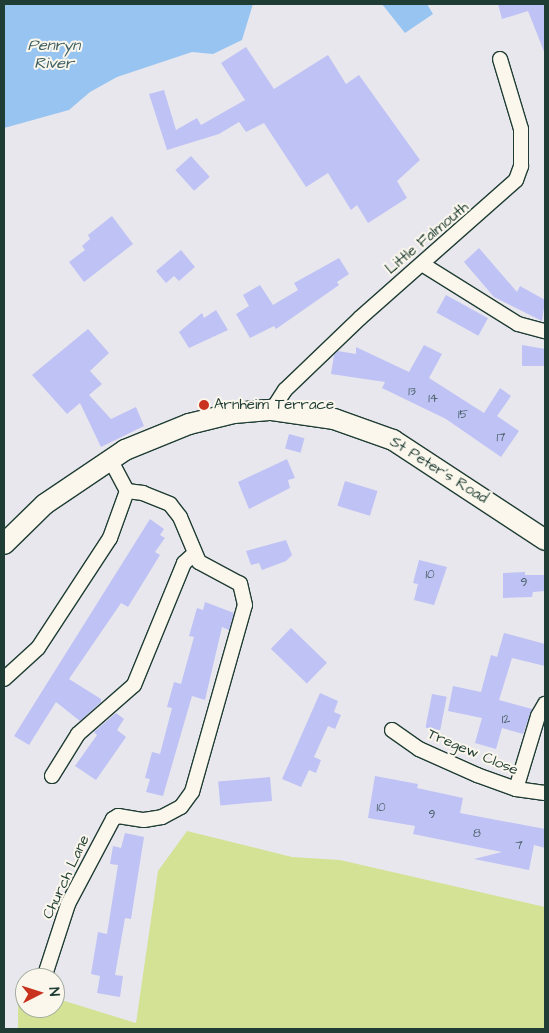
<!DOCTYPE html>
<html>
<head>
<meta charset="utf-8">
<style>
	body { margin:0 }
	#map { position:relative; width:549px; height:1033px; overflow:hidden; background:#e9e7ee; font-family:"Architects Daughter",sans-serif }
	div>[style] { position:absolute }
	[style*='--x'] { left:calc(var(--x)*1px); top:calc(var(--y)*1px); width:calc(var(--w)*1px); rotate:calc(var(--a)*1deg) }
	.green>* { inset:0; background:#d3e295 }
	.water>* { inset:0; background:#97c4f1 }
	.building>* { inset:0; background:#bec2f4; transform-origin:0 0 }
	.roads { filter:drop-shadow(1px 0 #1f3d34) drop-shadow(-1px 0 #1f3d34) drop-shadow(0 1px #1f3d34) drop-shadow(0 -1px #1f3d34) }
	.street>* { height:14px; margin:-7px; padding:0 7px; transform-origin:7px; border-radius:7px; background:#fbf7ec }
	.secondary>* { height:20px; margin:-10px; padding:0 10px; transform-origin:10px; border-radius:10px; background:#fbf7ec }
	.dots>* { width:14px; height:14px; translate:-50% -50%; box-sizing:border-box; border:2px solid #fbf7ec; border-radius:50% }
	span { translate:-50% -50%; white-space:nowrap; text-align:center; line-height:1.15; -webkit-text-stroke:4px #fbf7ec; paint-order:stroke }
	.number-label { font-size:12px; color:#475e64 }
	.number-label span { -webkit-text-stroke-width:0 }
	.street-label { font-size:15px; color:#1f3d34 }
	.poi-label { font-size:15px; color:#1f3d34 }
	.left { translate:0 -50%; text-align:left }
	.water-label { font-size:16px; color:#3d5f63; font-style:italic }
	.frame { position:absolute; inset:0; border:5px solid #1f3d34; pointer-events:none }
	.north { position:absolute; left:15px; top:968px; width:50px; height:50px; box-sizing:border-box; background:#fbf7ec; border:1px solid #a3ada2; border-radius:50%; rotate:85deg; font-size:14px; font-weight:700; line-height:20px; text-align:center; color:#1f3d34 }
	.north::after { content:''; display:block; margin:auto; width:18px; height:22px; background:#c8321e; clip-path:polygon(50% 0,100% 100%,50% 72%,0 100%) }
</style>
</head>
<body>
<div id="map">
	<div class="green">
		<div style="clip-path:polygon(187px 831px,292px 857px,340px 860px,545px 907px,545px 1029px,18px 1029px,18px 987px,25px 989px,25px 1008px,55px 1008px,55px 998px,136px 1023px,158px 871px)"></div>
	</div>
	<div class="water">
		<div style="clip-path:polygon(4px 4px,253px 4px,242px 40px,213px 54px,192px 52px,117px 77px,90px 92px,69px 110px,4px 128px)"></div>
		<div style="clip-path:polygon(382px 4px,427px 4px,433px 14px,405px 33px)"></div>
	</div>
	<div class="building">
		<div style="clip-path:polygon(498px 4px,545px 4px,545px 54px,528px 11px,502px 19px)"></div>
		<div style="clip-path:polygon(246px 47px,274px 89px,328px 55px,346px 84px,359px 75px,420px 160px,397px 181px,407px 198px,368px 223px,357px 205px,351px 210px,328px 173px,306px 187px,264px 123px,246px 132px,239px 122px,219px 134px,167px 150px,149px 94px,164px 90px,176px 130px,197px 118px,201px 125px,245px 100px,221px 63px)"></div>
		<div style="left:191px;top:156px;width:28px;height:21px;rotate:48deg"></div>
		<div style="clip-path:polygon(112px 216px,133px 244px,84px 282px,69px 262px,85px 250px,82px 246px,90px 239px,88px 235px)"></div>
		<div style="clip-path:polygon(479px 248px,517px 292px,520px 286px,545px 300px,542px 321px,494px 297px,464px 262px)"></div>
		<div style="clip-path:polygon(181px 250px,195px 267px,179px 281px,174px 276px,166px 283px,156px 271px)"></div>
		<div style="clip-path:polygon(339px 258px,349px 274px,337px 282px,339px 285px,276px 329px,274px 326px,250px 338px,236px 314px,249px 306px,243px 295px,260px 285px,273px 305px,298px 290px,294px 283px)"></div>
		<div style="left:446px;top:295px;width:48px;height:20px;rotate:29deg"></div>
		<div style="clip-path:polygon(216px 310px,228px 330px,189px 348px,179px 332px,202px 313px,204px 318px)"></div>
		<div style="clip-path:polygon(88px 329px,109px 353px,90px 371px,102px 384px,89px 395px,111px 419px,136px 407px,144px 426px,101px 447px,80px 403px,67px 414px,32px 375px)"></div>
		<div style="clip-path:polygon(424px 345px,442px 354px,429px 378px,484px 413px,500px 388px,511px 396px,497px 416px,519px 431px,501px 457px,446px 419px,382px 388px,385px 382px,331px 374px,334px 355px,338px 351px,356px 354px,356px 347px,409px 372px)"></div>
		<div style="clip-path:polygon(522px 345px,545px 349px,545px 366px,522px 366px)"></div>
		<div style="left:289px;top:434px;width:16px;height:15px;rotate:15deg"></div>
		<div style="clip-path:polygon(287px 459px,295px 478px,288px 480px,290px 488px,249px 509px,238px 482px)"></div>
		<div style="left:345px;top:481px;width:34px;height:26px;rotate:17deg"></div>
		<div style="clip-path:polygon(150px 519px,164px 529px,160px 535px,165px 538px,155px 552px,160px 555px,128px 607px,121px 603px,69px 679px,101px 699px,101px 702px,80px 721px,56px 702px,29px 745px,14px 736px)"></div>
		<div style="clip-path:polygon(286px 540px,292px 555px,286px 561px,262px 570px,259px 563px,251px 565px,246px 551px)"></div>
		<div style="clip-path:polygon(419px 560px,447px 567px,434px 605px,414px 600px,418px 584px,413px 583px)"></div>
		<div style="clip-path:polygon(525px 572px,525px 575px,545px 575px,545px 591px,533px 592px,532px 597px,503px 598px,503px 573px)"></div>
		<div style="clip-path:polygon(205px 602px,234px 613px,229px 630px,222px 627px,205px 700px,192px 696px,163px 796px,146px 792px,150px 779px,145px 778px,152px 752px,160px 754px,172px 708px,167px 707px,174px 682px,181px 684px,194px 637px,189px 636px,197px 608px,203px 610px)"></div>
		<div style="left:291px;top:628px;width:50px;height:29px;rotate:44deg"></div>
		<div style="clip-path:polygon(504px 633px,545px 644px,545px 666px,512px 658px,499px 700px,532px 709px,523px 734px,502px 728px,496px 749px,475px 743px,482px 718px,448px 711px,453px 686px,481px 692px,491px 655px,497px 657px)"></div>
		<div style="clip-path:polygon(320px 693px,338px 701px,334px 712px,341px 715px,335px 729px,328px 726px,314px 757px,321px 760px,316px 773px,309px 770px,301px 787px,282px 779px)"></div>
		<div style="left:432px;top:694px;width:15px;height:34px;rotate:11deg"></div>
		<div style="clip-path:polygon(116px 713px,124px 719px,117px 730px,126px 737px,96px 780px,75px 766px,97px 735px,94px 732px)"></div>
		<div style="clip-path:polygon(375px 776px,418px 784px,417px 788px,463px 798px,460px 813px,545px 829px,545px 848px,534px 845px,529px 870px,474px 859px,502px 852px,413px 834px,415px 826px,368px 818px)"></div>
		<div style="left:270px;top:777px;width:24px;height:52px;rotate:85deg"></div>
		<div style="clip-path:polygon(125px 833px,144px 837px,131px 919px,125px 918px,115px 975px,123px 976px,120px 997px,97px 993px,100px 976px,91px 974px,98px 932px,107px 934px,118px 865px,110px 864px,113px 846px,121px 848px)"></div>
	</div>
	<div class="roads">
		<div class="street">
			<div style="--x:422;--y:264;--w:113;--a:32"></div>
			<div style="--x:518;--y:324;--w:28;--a:15"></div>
			<div style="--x:272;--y:410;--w:24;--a:-57"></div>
			<div style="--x:285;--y:390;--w:104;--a:-43.8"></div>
			<div style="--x:360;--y:318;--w:208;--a:-41.5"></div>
			<div style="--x:516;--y:180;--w:15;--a:-70"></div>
			<div style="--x:521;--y:166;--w:37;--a:-90"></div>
			<div style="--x:521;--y:129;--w:73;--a:-106.7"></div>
			<div style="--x:4;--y:679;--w:46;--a:-42.4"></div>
			<div style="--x:38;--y:648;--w:131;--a:-56.8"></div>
			<div style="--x:110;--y:538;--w:50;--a:-70.1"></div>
			<div style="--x:127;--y:491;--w:36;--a:-118"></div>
			<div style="--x:392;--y:730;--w:33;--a:35"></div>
			<div style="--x:419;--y:749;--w:64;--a:24.1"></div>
			<div style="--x:477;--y:775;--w:41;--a:19.7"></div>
			<div style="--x:516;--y:789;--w:29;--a:8"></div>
			<div style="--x:52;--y:776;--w:49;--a:-58.2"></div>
			<div style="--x:78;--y:734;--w:74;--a:-41.2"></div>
			<div style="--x:134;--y:685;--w:132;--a:-67.7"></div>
			<div style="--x:184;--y:563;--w:13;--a:-42"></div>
			<div style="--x:516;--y:789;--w:76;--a:-73.2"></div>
			<div style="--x:538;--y:716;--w:14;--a:-60"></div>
			<div style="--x:44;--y:978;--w:78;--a:-72"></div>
			<div style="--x:68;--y:904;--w:96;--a:-62.1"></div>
			<div style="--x:113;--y:819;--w:6;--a:-31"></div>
			<div style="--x:118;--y:816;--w:26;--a:9"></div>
			<div style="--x:144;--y:820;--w:18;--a:-9"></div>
			<div style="--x:162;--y:817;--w:21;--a:-28"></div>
			<div style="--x:181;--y:807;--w:19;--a:-54"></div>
			<div style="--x:192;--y:792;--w:194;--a:-74.2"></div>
			<div style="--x:245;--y:605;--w:22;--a:-103"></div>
			<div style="--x:240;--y:584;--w:47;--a:-151.8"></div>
			<div style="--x:199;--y:562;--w:49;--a:-112.9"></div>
			<div style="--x:180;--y:517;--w:16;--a:-128"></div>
			<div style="--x:170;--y:504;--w:29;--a:-158"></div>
			<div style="--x:143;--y:493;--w:16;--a:-173"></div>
		</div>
		<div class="secondary">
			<div style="--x:4;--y:544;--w:57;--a:-44.3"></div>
			<div style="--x:45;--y:504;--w:97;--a:-34"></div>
			<div style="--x:125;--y:450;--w:69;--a:-22.1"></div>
			<div style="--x:189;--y:424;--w:46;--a:-13.7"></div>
			<div style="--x:234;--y:413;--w:38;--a:-5"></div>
			<div style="--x:272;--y:410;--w:63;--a:8.3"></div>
			<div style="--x:334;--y:419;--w:63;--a:19.6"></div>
			<div style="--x:393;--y:440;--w:182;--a:33.3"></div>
		</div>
	</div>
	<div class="dots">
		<div style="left:204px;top:405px;background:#c8321e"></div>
	</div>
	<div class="number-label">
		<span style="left:412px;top:392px">13</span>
		<span style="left:433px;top:399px">14</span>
		<span style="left:463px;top:415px">15</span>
		<span style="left:501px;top:438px">17</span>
		<span style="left:430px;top:575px">10</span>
		<span style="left:524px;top:583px">9</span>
		<span style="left:506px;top:720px">12</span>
		<span style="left:381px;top:808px">10</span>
		<span style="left:432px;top:815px">9</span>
		<span style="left:477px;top:834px">8</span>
		<span style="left:519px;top:846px">7</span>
	</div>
	<div class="street-label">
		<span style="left:427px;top:238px;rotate:-40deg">Little Falmouth</span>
		<span style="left:439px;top:470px;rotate:32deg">St Peter's Road</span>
		<span style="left:473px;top:752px;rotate:23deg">Tregew Close</span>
		<span style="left:66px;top:877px;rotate:-65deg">Church Lane</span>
	</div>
	<div class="poi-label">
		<span class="left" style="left:214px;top:405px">Arnheim Terrace</span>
	</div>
	<div class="water-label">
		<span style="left:54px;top:54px">Penryn<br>River</span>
	</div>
	<div class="frame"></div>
	<div class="north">N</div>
</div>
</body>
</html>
